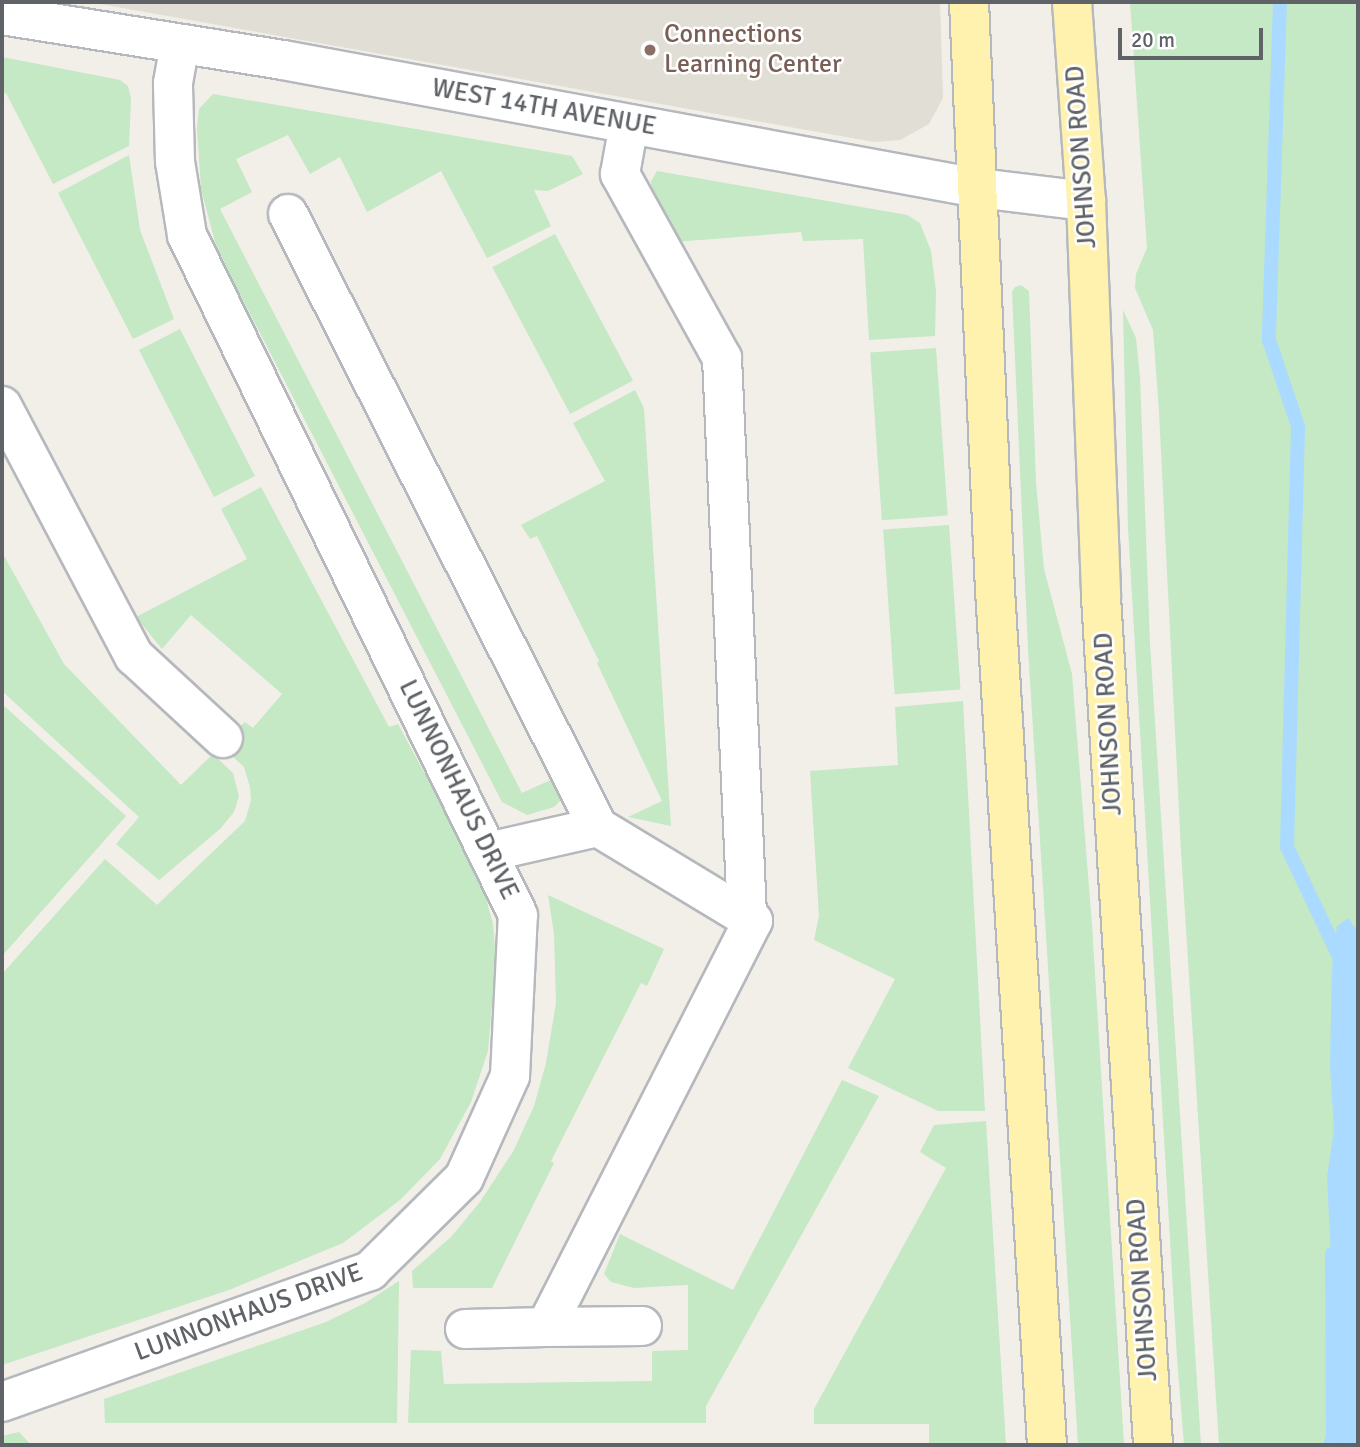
<!DOCTYPE html>
<html>
<head>
<meta charset="utf-8">
<style>
	body { margin:0 }
	#map { position:relative; width:1360px; height:1447px; overflow:hidden; background:#f1efe8; font-family:Signika,sans-serif }
	div>[style] { position:absolute }
	[style*='--x'] { left:calc(var(--x)*1px); top:calc(var(--y)*1px); width:calc(var(--w)*1px); rotate:calc(var(--a)*1deg) }
	.education>* { inset:0; background:#e1ded6 }
	.green>* { inset:0; background:#c5e8c5; transform-origin:0 0 }
	.water>* { inset:0; background:#aadaff }
	.stream>* { height:14px; margin:-7px; padding:0 7px; transform-origin:7px; border-radius:7px; background:#aadaff }
	.roads { filter:drop-shadow(2px 0 #b5b8bc) drop-shadow(-2px 0 #b5b8bc) drop-shadow(0 2px #b5b8bc) drop-shadow(0 -2px #b5b8bc) }
	.minor>* { height:38px; margin:-19px; padding:0 19px; transform-origin:19px; border-radius:19px; background:#fff }
	.major>* { height:38px; margin:-19px; padding:0 19px; transform-origin:19px; border-radius:19px; background:#fff2af }
	.dots>* { width:19px; height:19px; translate:-50% -50%; box-sizing:border-box; border:4px solid #fff; border-radius:50% }
	span { translate:-50% -50%; white-space:nowrap; text-align:center; line-height:1.15; -webkit-text-stroke:5px #fff; paint-order:stroke }
	.education-label { font-size:26px; color:#785e54 }
	.left { translate:0 -50%; text-align:left }
	.street-label { font-size:26px; color:#5f6368 }
	.frame { position:absolute; inset:0; border:4px solid #5f6368; pointer-events:none }
	.scale { position:absolute; left:1118px; top:28px; width:145px; height:32px; box-sizing:border-box; border:4px solid #5f6368; border-top:0; padding-left:9px; font-size:21px; line-height:24px; white-space:nowrap; color:#5f6368; -webkit-text-stroke:5px #fff; paint-order:stroke }
</style>
</head>
<body>
<div id="map">
	<div class="education">
		<div style="clip-path:polygon(89px 2px,940px 2px,943px 98px,929px 124px,900px 140px,874px 142px)"></div>
	</div>
	<div class="green">
		<div style="clip-path:polygon(1130px 2px,1358px 2px,1358px 1445px,1219px 1445px,1181px 851px,1159px 412px,1153px 330px,1135px 288px,1136px 274px,1147px 248px)"></div>
		<div style="clip-path:polygon(2px 57px,120px 80px,128px 86px,131px 98px,129px 146px,53px 184px,6px 93px,2px 94px)"></div>
		<div style="clip-path:polygon(213px 94px,572px 156px,583px 174px,548px 191px,534px 190px,551px 226px,487px 258px,441px 171px,367px 212px,340px 157px,310px 174px,288px 135px,236px 159px,252px 192px,220px 209px,522px 793px,555px 778px,561px 800px,554px 807px,527px 815px,502px 802px,232px 279px,215px 242px,201px 189px,197px 128px,199px 109px)"></div>
		<div style="clip-path:polygon(129px 155px,140px 230px,174px 319px,133px 339px,58px 193px)"></div>
		<div style="clip-path:polygon(657px 171px,907px 215px,920px 223px,931px 251px,936px 291px,935px 336px,869px 340px,863px 239px,803px 241px,801px 232px,674px 242px,652px 193px,651px 181px)"></div>
		<div style="left:555px;top:234px;width:166px;height:71px;rotate:62deg"></div>
		<div style="clip-path:polygon(1021px 285px,1029px 291px,1036px 483px,1044px 569px,1072px 674px,1092px 925px,1124px 1445px,1078px 1445px,1028px 649px,1012px 292px,1015px 287px)"></div>
		<div style="clip-path:polygon(1123px 310px,1136px 338px,1140px 377px,1150px 643px,1201px 1445px,1184px 1445px,1177px 1358px,1128px 528px)"></div>
		<div style="left:180px;top:329px;width:165px;height:46px;rotate:63deg"></div>
		<div style="left:936px;top:348px;width:168px;height:66px;rotate:86deg"></div>
		<div style="clip-path:polygon(635px 390px,644px 408px,671px 826px,628px 817px,662px 801px,597px 663px,599px 661px,537px 536px,530px 539px,521px 525px,605px 481px,573px 423px)"></div>
		<div style="clip-path:polygon(261px 487px,389px 727px,398px 724px,405px 737px,469px 855px,483px 888px,493px 924px,496px 960px,488px 1051px,471px 1102px,440px 1159px,400px 1200px,343px 1243px,229px 1290px,2px 1365px,2px 974px,105px 859px,157px 905px,245px 821px,251px 800px,250px 787px,244px 767px,220px 745px,245px 722px,253px 728px,282px 694px,191px 615px,162px 649px,136px 617px,247px 559px,221px 509px)"></div>
		<div style="left:949px;top:525px;width:165px;height:66px;rotate:86deg"></div>
		<div style="clip-path:polygon(2px 552px,64px 664px,181px 785px,213px 754px,233px 773px,239px 796px,234px 812px,220px 829px,159px 880px,116px 844px,139px 817px,2px 691px)"></div>
		<div style="clip-path:polygon(963px 701px,985px 1111px,938px 1111px,848px 1068px,895px 979px,814px 940px,819px 916px,810px 771px,898px 765px,895px 707px)"></div>
		<div style="clip-path:polygon(2px 704px,126px 816px,2px 956px)"></div>
		<div style="clip-path:polygon(548px 895px,664px 949px,647px 986px,641px 983px,551px 1161px,554px 1163px,492px 1288px,413px 1288px,412px 1271px,451px 1237px,480px 1202px,514px 1150px,534px 1106px,546px 1063px,556px 1003px,554px 934px)"></div>
		<div style="clip-path:polygon(842px 1080px,879px 1096px,706px 1406px,706px 1423px,408px 1423px,411px 1350px,441px 1351px,444px 1384px,652px 1381px,652px 1351px,688px 1350px,688px 1285px,634px 1288px,611px 1282px,604px 1274px,620px 1234px,733px 1290px)"></div>
		<div style="clip-path:polygon(986px 1121px,1006px 1445px,929px 1445px,929px 1424px,814px 1424px,814px 1409px,946px 1168px,920px 1152px,934px 1125px)"></div>
		<div style="clip-path:polygon(399px 1281px,397px 1423px,105px 1423px,104px 1399px,326px 1322px,365px 1303px)"></div>
		<div style="clip-path:polygon(19px 1432px,31px 1445px,2px 1445px,2px 1436px)"></div>
	</div>
	<div class="water">
		<div style="clip-path:polygon(1349px 918px,1355px 928px,1358px 921px,1358px 1445px,1323px 1445px,1338px 1399px,1327px 1177px,1334px 1130px,1330px 1066px,1332px 966px,1337px 926px)"></div>
	</div>
	<div class="stream">
		<div style="--x:1280;--y:2;--w:338;--a:91.9"></div>
		<div style="--x:1269;--y:340;--w:91;--a:71.4"></div>
		<div style="--x:1298;--y:426;--w:421;--a:91.5"></div>
		<div style="--x:1287;--y:847;--w:128;--a:64.6"></div>
		<div style="--x:1332;--y:1254;--w:191;--a:89.7"></div>
	</div>
	<div class="roads">
		<div class="minor">
			<div style="--x:2;--y:15;--w:285;--a:9.1"></div>
			<div style="--x:283;--y:60;--w:707;--a:10.44"></div>
			<div style="--x:978;--y:188;--w:109;--a:6.9"></div>
			<div style="--x:629;--y:124;--w:51;--a:100.2"></div>
			<div style="--x:620;--y:174;--w:210;--a:61"></div>
			<div style="--x:722;--y:358;--w:559;--a:87.43"></div>
			<div style="--x:288;--y:214;--w:687;--a:63.17"></div>
			<div style="--x:2;--y:406;--w:283;--a:62.2"></div>
			<div style="--x:134;--y:656;--w:121;--a:42.7"></div>
			<div style="--x:546;--y:1327;--w:96;--a:-0.6"></div>
			<div style="--x:465;--y:1329;--w:81;--a:-1.4"></div>
			<div style="--x:546;--y:1327;--w:456;--a:-63"></div>
			<div style="--x:753;--y:921;--w:181;--a:-148.8"></div>
			<div style="--x:598;--y:827;--w:113;--a:167.2"></div>
			<div style="--x:2;--y:1402;--w:391;--a:-19.6"></div>
			<div style="--x:370;--y:1271;--w:132;--a:-44.7"></div>
			<div style="--x:464;--y:1178;--w:112;--a:-65.7"></div>
			<div style="--x:510;--y:1076;--w:161;--a:-87.2"></div>
			<div style="--x:518;--y:915;--w:756;--a:-115.96"></div>
			<div style="--x:187;--y:235;--w:74;--a:-99.3"></div>
			<div style="--x:175;--y:162;--w:79;--a:-91.5"></div>
			<div style="--x:173;--y:83;--w:39;--a:-80"></div>
		</div>
		<div class="major">
			<div style="--x:969;--y:2;--w:589;--a:87.47"></div>
			<div style="--x:995;--y:590;--w:857;--a:86.52"></div>
			<div style="--x:1072;--y:2;--w:199;--a:86"></div>
			<div style="--x:1086;--y:201;--w:396;--a:87.8"></div>
			<div style="--x:1101;--y:597;--w:850;--a:86.49"></div>
		</div>
	</div>
	<div class="dots">
		<div style="left:650px;top:50px;background:#8d6e63"></div>
	</div>
	<div class="education-label">
		<span class="left" style="left:664px;top:50px">Connections<br>Learning Center</span>
	</div>
	<div class="street-label">
		<span style="left:544px;top:108px;rotate:10deg">WEST 14TH AVENUE</span>
		<span style="left:1082px;top:157px;rotate:-94deg">JOHNSON ROAD</span>
		<span style="left:1109px;top:724px;rotate:-93deg">JOHNSON ROAD</span>
		<span style="left:458px;top:790px;rotate:64deg">LUNNONHAUS DRIVE</span>
		<span style="left:1143px;top:1290px;rotate:-94deg">JOHNSON ROAD</span>
		<span style="left:249px;top:1313px;rotate:-20deg">LUNNONHAUS DRIVE</span>
	</div>
	<div class="frame"></div>
	<div class="scale">20 m</div>
</div>
</body>
</html>
